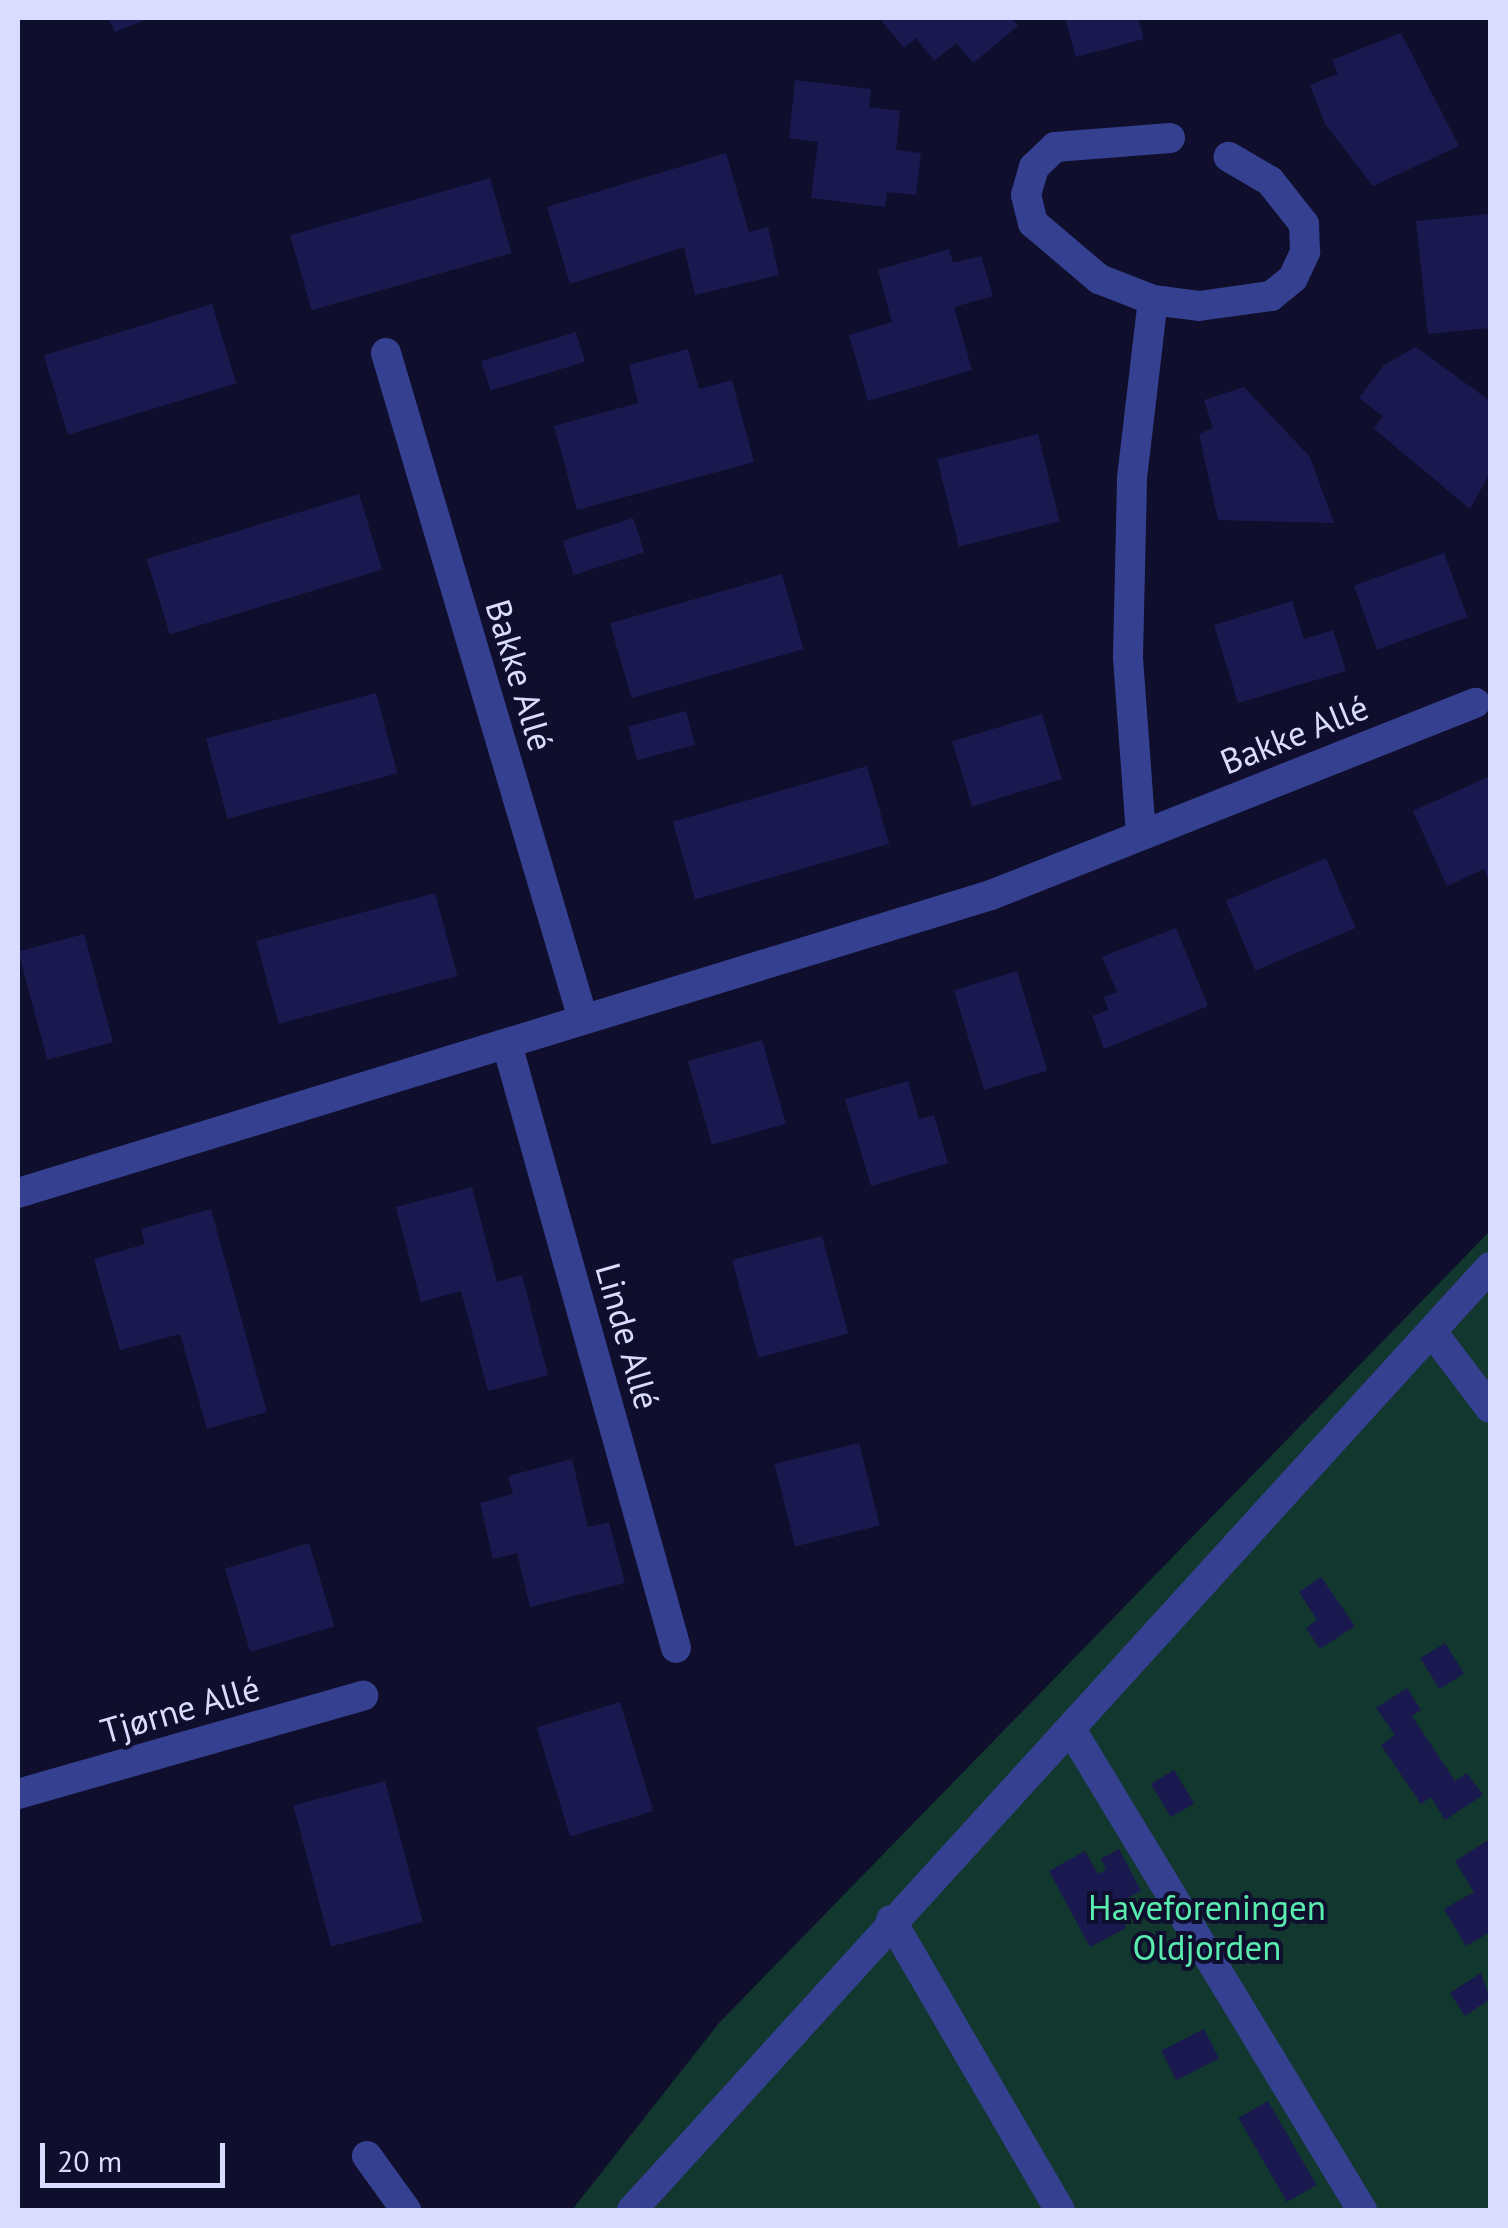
<!DOCTYPE html>
<html>
<head>
<meta charset="utf-8">
<style>
	body { margin:0 }
	#map { position:relative; width:1508px; height:2228px; overflow:hidden; background:#0f0e2c; font-family:"PT Sans",sans-serif }
	div>[style] { position:absolute }
	[style*='--x'] { left:calc(var(--x)*1px); top:calc(var(--y)*1px); width:calc(var(--w)*1px); rotate:calc(var(--a)*1deg) }
	.green>* { inset:0; background:#11372f }
	.building>* { inset:0; background:#1a194f; transform-origin:0 0 }
	.minor>* { height:30px; margin:-15px; padding:0 15px; transform-origin:15px; border-radius:15px; background:#354190 }
	span { translate:-50% -50%; white-space:nowrap; text-align:center; line-height:1.15; -webkit-text-stroke:8px #0f0e2c; paint-order:stroke }
	.street-label { font-size:35px; color:#dadcff }
	.park-label { font-size:35px; color:#59ecae }
	.frame { position:absolute; inset:0; border:20px solid #dadcff; pointer-events:none }
	.scale { position:absolute; left:40px; top:2143px; width:185px; height:45px; box-sizing:border-box; border:5px solid #dadcff; border-top:0; padding-left:12px; font-size:30px; line-height:35px; white-space:nowrap; color:#dadcff; -webkit-text-stroke:8px #0f0e2c; paint-order:stroke }
</style>
</head>
<body>
<div id="map">
	<div class="green">
		<div style="clip-path:polygon(1490px 1231px,1490px 2210px,572px 2210px,719px 2023px)"></div>
	</div>
	<div class="building">
		<div style="clip-path:polygon(108px 18px,150px 18px,115px 32px)"></div>
		<div style="clip-path:polygon(879px 18px,1011px 18px,1018px 26px,973px 63px,956px 43px,934px 61px,916px 38px,904px 48px)"></div>
		<div style="clip-path:polygon(1065px 18px,1138px 18px,1144px 39px,1076px 57px)"></div>
		<div style="clip-path:polygon(1401px 33px,1459px 146px,1373px 186px,1325px 124px,1310px 85px,1338px 74px,1332px 60px)"></div>
		<div style="clip-path:polygon(795px 80px,871px 89px,869px 107px,900px 111px,896px 150px,921px 153px,916px 195px,887px 192px,885px 207px,811px 198px,818px 142px,789px 138px)"></div>
		<div style="clip-path:polygon(726px 153px,749px 232px,768px 227px,779px 275px,695px 295px,684px 247px,570px 284px,547px 207px)"></div>
		<div style="left:490px;top:178px;width:78px;height:208px;rotate:74deg"></div>
		<div style="clip-path:polygon(1490px 214px,1490px 328px,1428px 334px,1416px 221px)"></div>
		<div style="clip-path:polygon(949px 249px,953px 263px,981px 256px,993px 296px,954px 307px,972px 370px,868px 401px,849px 335px,892px 322px,878px 270px)"></div>
		<div style="left:212px;top:304px;width:83px;height:176px;rotate:73deg"></div>
		<div style="left:576px;top:332px;width:31px;height:99px;rotate:73deg"></div>
		<div style="clip-path:polygon(1416px 347px,1490px 401px,1490px 473px,1470px 509px,1374px 429px,1383px 416px,1359px 398px,1384px 365px)"></div>
		<div style="clip-path:polygon(688px 349px,699px 389px,732px 380px,754px 462px,577px 510px,554px 426px,638px 403px,629px 365px)"></div>
		<div style="clip-path:polygon(1244px 387px,1310px 457px,1334px 523px,1218px 520px,1199px 434px,1213px 428px,1204px 400px)"></div>
		<div style="left:1038px;top:434px;width:90px;height:104px;rotate:76deg"></div>
		<div style="left:359px;top:494px;width:79px;height:222px;rotate:73deg"></div>
		<div style="left:633px;top:518px;width:36px;height:74px;rotate:72deg"></div>
		<div style="left:1444px;top:553px;width:68px;height:96px;rotate:70deg"></div>
		<div style="left:782px;top:574px;width:78px;height:179px;rotate:74deg"></div>
		<div style="clip-path:polygon(1292px 601px,1304px 639px,1333px 630px,1346px 671px,1238px 703px,1214px 625px)"></div>
		<div style="left:376px;top:693px;width:83px;height:176px;rotate:75deg"></div>
		<div style="left:686px;top:711px;width:35px;height:60px;rotate:75deg"></div>
		<div style="left:1042px;top:714px;width:68px;height:94px;rotate:73deg"></div>
		<div style="left:867px;top:766px;width:81px;height:202px;rotate:74deg"></div>
		<div style="clip-path:polygon(1490px 776px,1490px 885px,1484px 869px,1447px 886px,1413px 811px)"></div>
		<div style="left:1326px;top:858px;width:76px;height:109px;rotate:67deg"></div>
		<div style="left:435px;top:893px;width:86px;height:185px;rotate:75deg"></div>
		<div style="clip-path:polygon(1176px 928px,1208px 1006px,1104px 1049px,1092px 1016px,1108px 1010px,1104px 997px,1117px 992px,1102px 957px)"></div>
		<div style="left:84px;top:934px;width:112px;height:68px;rotate:75deg"></div>
		<div style="left:1017px;top:971px;width:104px;height:66px;rotate:73deg"></div>
		<div style="left:762px;top:1040px;width:87px;height:77px;rotate:74deg"></div>
		<div style="clip-path:polygon(908px 1081px,919px 1119px,934px 1115px,948px 1163px,871px 1186px,845px 1099px)"></div>
		<div style="clip-path:polygon(472px 1187px,497px 1282px,522px 1275px,548px 1375px,488px 1391px,461px 1291px,421px 1302px,396px 1207px)"></div>
		<div style="clip-path:polygon(211px 1209px,267px 1412px,207px 1429px,180px 1334px,120px 1350px,94px 1259px,145px 1244px,141px 1229px)"></div>
		<div style="left:822px;top:1236px;width:101px;height:93px;rotate:75deg"></div>
		<div style="left:859px;top:1443px;width:85px;height:87px;rotate:76deg"></div>
		<div style="clip-path:polygon(572px 1459px,588px 1527px,609px 1522px,625px 1583px,530px 1607px,517px 1553px,493px 1559px,480px 1503px,513px 1494px,508px 1476px)"></div>
		<div style="left:309px;top:1543px;width:87px;height:88px;rotate:73deg"></div>
		<div style="clip-path:polygon(1321px 1577px,1355px 1626px,1320px 1649px,1306px 1628px,1317px 1620px,1299px 1592px)"></div>
		<div style="left:1445px;top:1643px;width:36px;height:29px;rotate:58deg"></div>
		<div style="clip-path:polygon(1407px 1688px,1421px 1710px,1412px 1716px,1455px 1781px,1467px 1773px,1483px 1795px,1445px 1820px,1431px 1797px,1421px 1804px,1381px 1745px,1395px 1735px,1376px 1708px)"></div>
		<div style="left:620px;top:1702px;width:114px;height:87px;rotate:73deg"></div>
		<div style="left:1174px;top:1770px;width:39px;height:27px;rotate:59deg"></div>
		<div style="left:385px;top:1781px;width:146px;height:95px;rotate:75deg"></div>
		<div style="clip-path:polygon(1490px 1839px,1490px 1932px,1466px 1946px,1444px 1909px,1474px 1892px,1455px 1861px)"></div>
		<div style="clip-path:polygon(1119px 1849px,1141px 1891px,1114px 1905px,1126px 1928px,1090px 1947px,1049px 1871px,1085px 1851px,1098px 1874px,1106px 1870px,1101px 1859px)"></div>
		<div style="clip-path:polygon(1481px 1973px,1490px 1999px,1465px 2016px,1450px 1993px)"></div>
		<div style="left:1204px;top:2029px;width:33px;height:48px;rotate:63deg"></div>
		<div style="left:1268px;top:2101px;width:97px;height:34px;rotate:60deg"></div>
	</div>
	<div class="minor">
		<div style="--x:1170;--y:138;--w:115;--a:175.5"></div>
		<div style="--x:1055;--y:147;--w:29;--a:136"></div>
		<div style="--x:1034;--y:167;--w:29;--a:106"></div>
		<div style="--x:1026;--y:195;--w:29;--a:76"></div>
		<div style="--x:1033;--y:223;--w:87;--a:40.3"></div>
		<div style="--x:1099;--y:279;--w:58;--a:21.3"></div>
		<div style="--x:1153;--y:300;--w:46;--a:7.4"></div>
		<div style="--x:1199;--y:306;--w:73;--a:-7.9"></div>
		<div style="--x:1271;--y:296;--w:28;--a:-39"></div>
		<div style="--x:1293;--y:278;--w:29;--a:-65"></div>
		<div style="--x:1305;--y:252;--w:28;--a:-92"></div>
		<div style="--x:1304;--y:224;--w:55;--a:-128.3"></div>
		<div style="--x:1270;--y:181;--w:48;--a:-149.7"></div>
		<div style="--x:386;--y:353;--w:695;--a:73.52"></div>
		<div style="--x:1141;--y:835;--w:178;--a:-94.2"></div>
		<div style="--x:1128;--y:657;--w:179;--a:-88.7"></div>
		<div style="--x:1132;--y:478;--w:179;--a:-83.3"></div>
		<div style="--x:507;--y:1044;--w:627;--a:74.37"></div>
		<div style="--x:18;--y:1193;--w:1018;--a:-17.03"></div>
		<div style="--x:991;--y:895;--w:521;--a:-21.64"></div>
		<div style="--x:1433;--y:1333;--w:94;--a:52.8"></div>
		<div style="--x:1072;--y:1731;--w:560;--a:58.81"></div>
		<div style="--x:18;--y:1794;--w:359;--a:-15.9"></div>
		<div style="--x:891;--y:1920;--w:336;--a:59.8"></div>
		<div style="--x:367;--y:2156;--w:67;--a:54.2"></div>
		<div style="--x:632;--y:2210;--w:1275;--a:-47.7"></div>
	</div>
	<div class="street-label">
		<span style="left:520px;top:675px;rotate:73deg">Bakke Allé</span>
		<span style="left:1294px;top:734px;rotate:-22deg">Bakke Allé</span>
		<span style="left:628px;top:1336px;rotate:74deg">Linde Allé</span>
		<span style="left:180px;top:1709px;rotate:-16deg">Tjørne Allé</span>
	</div>
	<div class="park-label">
		<span style="left:1207px;top:1927px">Haveforeningen<br>Oldjorden</span>
	</div>
	<div class="frame"></div>
	<div class="scale">20 m</div>
</div>
</body>
</html>
